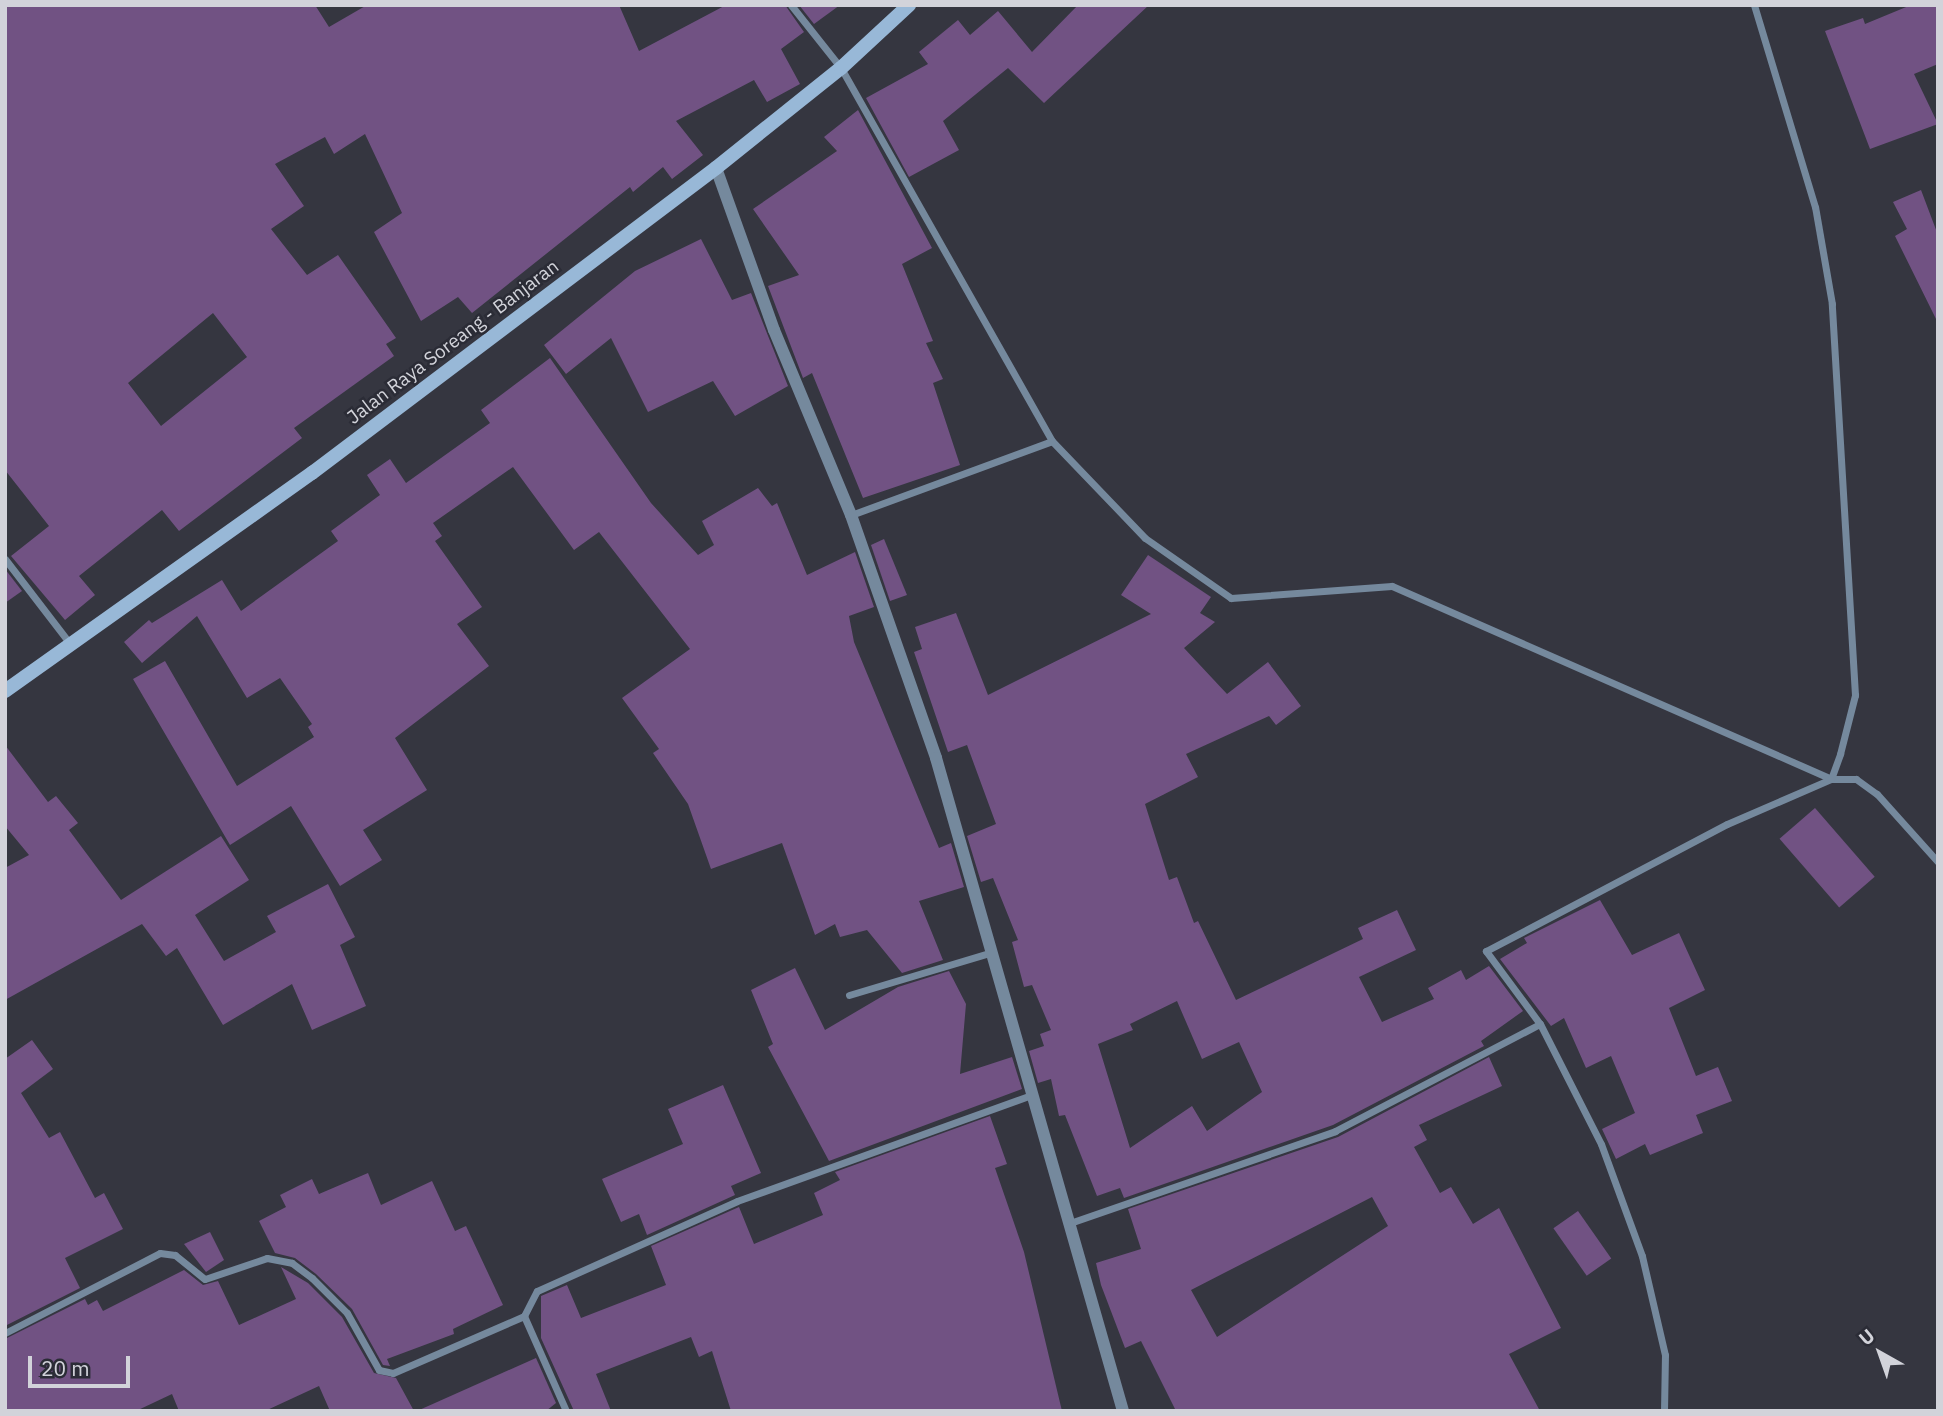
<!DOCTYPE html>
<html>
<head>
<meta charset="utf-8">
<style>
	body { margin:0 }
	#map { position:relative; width:1943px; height:1416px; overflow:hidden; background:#353640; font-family:"IBM Plex Sans",sans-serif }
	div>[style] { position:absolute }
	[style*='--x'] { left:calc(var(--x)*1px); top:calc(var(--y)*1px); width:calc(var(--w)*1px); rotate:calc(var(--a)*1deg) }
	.building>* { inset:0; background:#715283; transform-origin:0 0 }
	.minor>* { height:7px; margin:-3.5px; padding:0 3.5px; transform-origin:3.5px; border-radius:3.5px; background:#75899d }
	.tertiary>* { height:12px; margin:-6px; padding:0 6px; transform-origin:6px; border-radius:6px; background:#75899d }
	.secondary>* { height:14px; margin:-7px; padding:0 7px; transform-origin:7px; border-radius:7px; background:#98b8d7 }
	span { translate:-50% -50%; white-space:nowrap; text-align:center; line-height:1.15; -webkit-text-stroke:5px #2b2c36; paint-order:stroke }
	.street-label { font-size:19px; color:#d2d3da }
	.frame { position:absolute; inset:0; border:7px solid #d2d3da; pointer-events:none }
	.north { position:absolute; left:1845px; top:1318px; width:70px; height:70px; -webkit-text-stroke:5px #2b2c36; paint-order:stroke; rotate:320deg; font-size:19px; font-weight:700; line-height:28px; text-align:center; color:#d2d3da }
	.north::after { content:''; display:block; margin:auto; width:24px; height:32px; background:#d2d3da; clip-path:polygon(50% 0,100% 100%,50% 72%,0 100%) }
	.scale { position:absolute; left:28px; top:1356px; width:102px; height:32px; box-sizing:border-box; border:4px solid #d2d3da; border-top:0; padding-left:9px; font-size:21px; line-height:24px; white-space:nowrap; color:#d2d3da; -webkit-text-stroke:5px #2b2c36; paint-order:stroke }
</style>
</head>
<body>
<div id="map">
	<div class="building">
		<div style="clip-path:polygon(evenodd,5px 5px,315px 5px,329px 27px,367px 5px,619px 5px,639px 51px,726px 5px,785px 5px,804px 32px,781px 49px,800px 84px,767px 102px,754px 80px,676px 121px,703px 155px,672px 179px,663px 167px,633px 192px,630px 187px,472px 313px,458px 297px,421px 321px,374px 232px,402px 213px,365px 134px,334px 154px,325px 137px,275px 164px,304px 206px,271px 229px,307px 275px,338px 255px,396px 338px,386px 344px,394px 356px,294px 428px,302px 438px,179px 531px,162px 510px,79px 576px,95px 595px,65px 620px,11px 556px,49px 526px,5px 470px,5px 5px,213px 313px,247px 357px,161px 426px,128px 383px,213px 313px)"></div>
		<div style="clip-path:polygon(799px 5px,840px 5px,814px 24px)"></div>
		<div style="clip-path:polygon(1078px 5px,1149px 5px,1044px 103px,1008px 68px,943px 121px,959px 150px,909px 177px,866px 98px,928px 64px,919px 52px,958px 20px,970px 35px,998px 11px,1032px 52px)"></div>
		<div style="clip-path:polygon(1911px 5px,1938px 5px,1938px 64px,1914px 74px,1938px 124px,1870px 149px,1825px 31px,1863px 18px,1865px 24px)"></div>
		<div style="clip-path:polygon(858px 110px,932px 248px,902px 264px,933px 341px,926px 343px,943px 379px,933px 383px,960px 465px,863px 498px,812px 373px,803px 378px,768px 286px,799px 275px,753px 209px,837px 151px,824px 137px)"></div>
		<div style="clip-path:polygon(1921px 190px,1938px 235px,1938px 323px,1895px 236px,1907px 229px,1893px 202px)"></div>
		<div style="clip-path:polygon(701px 239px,732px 300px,751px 293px,788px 386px,735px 416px,713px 381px,648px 412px,611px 338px,566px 374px,544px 345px,635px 271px)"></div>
		<div style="clip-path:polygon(550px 358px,651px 503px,698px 555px,714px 545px,702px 521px,758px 488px,772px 506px,777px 503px,807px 575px,855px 552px,874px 607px,849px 616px,854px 642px,939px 848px,951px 843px,964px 887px,919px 901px,943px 960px,902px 973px,867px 930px,840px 937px,835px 924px,815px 935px,782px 843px,711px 869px,688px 804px,653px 753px,659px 749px,622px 698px,690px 649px,599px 532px,574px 550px,513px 467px,433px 523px,442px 536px,435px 541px,482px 607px,457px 624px,489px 666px,395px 738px,427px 790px,363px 830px,382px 860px,340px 886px,291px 806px,230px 845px,133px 679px,165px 661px,237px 786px,314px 737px,308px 727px,312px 724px,280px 678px,247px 698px,197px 616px,142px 663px,124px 642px,149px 620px,152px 623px,222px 580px,241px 611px,338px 541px,331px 531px,380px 495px,367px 475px,390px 459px,406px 483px,490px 423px,481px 410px)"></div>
		<div style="clip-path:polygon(884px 539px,907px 595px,890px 601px,871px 545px)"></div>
		<div style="clip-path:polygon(evenodd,1148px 555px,1211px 597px,1200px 613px,1215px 622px,1184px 648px,1227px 694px,1268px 662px,1301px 706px,1276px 725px,1269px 716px,1186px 754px,1198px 777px,1145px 804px,1169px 880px,1177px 877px,1194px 923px,1198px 921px,1236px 1000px,1363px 939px,1358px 928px,1397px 910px,1416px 950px,1359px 977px,1382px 1022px,1434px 999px,1428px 988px,1461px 970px,1466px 980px,1489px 966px,1523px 1011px,1481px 1041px,1484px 1046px,1333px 1125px,1124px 1198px,1120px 1188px,1097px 1196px,1065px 1115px,1059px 1116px,1051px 1079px,1038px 1083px,1029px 1051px,1044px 1046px,1040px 1034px,1051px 1030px,1032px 985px,1024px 987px,1012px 942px,1018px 940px,993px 878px,981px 882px,967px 836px,996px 824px,967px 745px,948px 752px,914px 652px,922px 649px,915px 627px,956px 613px,988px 695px,1151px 614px,1121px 595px,1148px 555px,1177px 1001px,1202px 1059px,1239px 1042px,1262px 1092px,1207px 1131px,1192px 1106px,1130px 1148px,1098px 1044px,1133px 1030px,1130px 1024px,1177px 1001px)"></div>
		<div style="clip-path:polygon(5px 569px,22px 591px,5px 603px)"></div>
		<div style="clip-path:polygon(5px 745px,48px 802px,56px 796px,78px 823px,69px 830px,121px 900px,221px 836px,249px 880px,195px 915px,224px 961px,276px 932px,267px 916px,328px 884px,355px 937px,340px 945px,366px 1006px,312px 1030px,292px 984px,223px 1025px,177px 948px,166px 956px,142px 924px,5px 1000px,5px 868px,29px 855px,5px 826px)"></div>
		<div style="left:1815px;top:808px;width:91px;height:47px;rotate:49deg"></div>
		<div style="clip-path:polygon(1600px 900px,1632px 955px,1679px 933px,1705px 990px,1669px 1008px,1696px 1076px,1718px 1067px,1732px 1101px,1696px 1115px,1703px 1133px,1650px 1155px,1645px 1144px,1616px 1159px,1602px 1129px,1635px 1113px,1611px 1056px,1586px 1068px,1564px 1018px,1551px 1026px,1500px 959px,1527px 943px,1524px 938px)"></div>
		<div style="clip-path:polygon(795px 968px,825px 1030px,898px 987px,949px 971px,966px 1004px,960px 1074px,1012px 1057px,1022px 1089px,829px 1161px,768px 1047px,773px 1044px,751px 990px)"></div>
		<div style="clip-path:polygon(32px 1040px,53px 1069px,21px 1093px,49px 1138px,60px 1132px,95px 1198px,104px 1193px,123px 1229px,65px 1258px,80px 1288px,5px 1326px,5px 1059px)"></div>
		<div style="clip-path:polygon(evenodd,1489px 1057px,1502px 1086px,1419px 1125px,1427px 1140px,1414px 1147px,1440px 1193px,1451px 1187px,1473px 1224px,1499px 1208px,1561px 1328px,1509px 1354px,1540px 1411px,1176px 1411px,1141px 1341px,1125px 1348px,1101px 1285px,1096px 1263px,1141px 1249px,1128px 1209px,1338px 1137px,1489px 1057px,1372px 1197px,1388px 1226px,1217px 1337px,1191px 1290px,1372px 1197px)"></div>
		<div style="clip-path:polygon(723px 1085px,761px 1173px,731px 1186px,735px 1195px,647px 1235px,639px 1214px,621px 1222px,602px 1179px,683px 1144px,668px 1109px)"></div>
		<div style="clip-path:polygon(990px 1116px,1007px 1164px,995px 1168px,1024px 1252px,1062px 1411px,731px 1411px,712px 1351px,699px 1357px,691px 1337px,596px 1374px,611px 1411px,574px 1411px,541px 1338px,541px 1296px,567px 1285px,581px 1318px,666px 1285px,651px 1246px,739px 1207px,754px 1244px,823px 1215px,814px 1193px,840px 1180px,835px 1172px)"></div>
		<div style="clip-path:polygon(368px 1173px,381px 1205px,432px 1181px,455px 1231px,466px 1226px,503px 1305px,453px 1329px,454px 1334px,387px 1359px,390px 1366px,383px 1365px,352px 1309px,316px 1274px,295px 1258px,275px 1253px,259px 1221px,286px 1207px,280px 1195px,312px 1179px,319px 1194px)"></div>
		<div style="left:1578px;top:1211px;width:58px;height:30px;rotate:55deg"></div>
		<div style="clip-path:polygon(210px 1232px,224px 1260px,206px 1272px,184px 1244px)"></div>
		<div style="clip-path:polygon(281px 1267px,308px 1283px,342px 1317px,374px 1373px,396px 1378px,414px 1411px,330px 1411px,319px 1386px,265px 1411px,179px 1411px,172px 1394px,136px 1411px,5px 1411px,5px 1339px,85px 1299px,88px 1305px,97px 1300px,103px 1311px,184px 1270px,203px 1285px,218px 1281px,239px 1325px,296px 1299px)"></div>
		<div style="clip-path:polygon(536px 1358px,556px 1403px,546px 1411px,417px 1411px)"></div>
	</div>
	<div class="minor">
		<div style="--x:791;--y:5;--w:80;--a:51.6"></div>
		<div style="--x:841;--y:68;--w:429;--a:60.5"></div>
		<div style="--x:1052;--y:441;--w:134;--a:46.2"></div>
		<div style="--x:1145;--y:538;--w:105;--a:34.9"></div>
		<div style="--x:1231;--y:598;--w:161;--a:-4.3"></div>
		<div style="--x:1392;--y:586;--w:480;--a:23.7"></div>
		<div style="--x:1831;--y:779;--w:25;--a:0"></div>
		<div style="--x:1856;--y:779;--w:26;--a:36"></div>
		<div style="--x:1877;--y:794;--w:91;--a:48.1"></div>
		<div style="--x:851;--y:515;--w:214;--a:-20.2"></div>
		<div style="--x:5;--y:559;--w:108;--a:52.5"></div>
		<div style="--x:849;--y:995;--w:146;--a:-16.7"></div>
		<div style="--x:1067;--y:1224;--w:284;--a:-19.1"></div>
		<div style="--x:1335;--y:1131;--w:231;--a:-27.6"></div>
		<div style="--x:524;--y:1316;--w:104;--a:66.1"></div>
		<div style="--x:5;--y:1333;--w:174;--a:-27.3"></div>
		<div style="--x:160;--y:1253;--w:15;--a:8"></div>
		<div style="--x:175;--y:1255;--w:38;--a:39"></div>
		<div style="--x:205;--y:1279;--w:65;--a:-18.7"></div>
		<div style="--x:267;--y:1258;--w:25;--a:11"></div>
		<div style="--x:292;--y:1263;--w:25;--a:37"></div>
		<div style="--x:312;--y:1278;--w:49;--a:45"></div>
		<div style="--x:347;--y:1313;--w:65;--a:60.7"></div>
		<div style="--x:379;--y:1370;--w:14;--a:12"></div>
		<div style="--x:393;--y:1373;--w:143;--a:-23.5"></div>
		<div style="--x:524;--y:1316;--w:28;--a:-63"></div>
		<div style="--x:537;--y:1291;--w:219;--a:-24.2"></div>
		<div style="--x:737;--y:1201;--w:310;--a:-19.8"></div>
		<div style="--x:1664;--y:1411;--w:56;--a:-89"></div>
		<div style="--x:1665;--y:1355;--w:102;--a:-103.1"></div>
		<div style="--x:1642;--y:1256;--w:119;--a:-110.1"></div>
		<div style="--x:1601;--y:1144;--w:135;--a:-116.9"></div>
		<div style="--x:1540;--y:1024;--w:91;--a:-126.5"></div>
		<div style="--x:1486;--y:951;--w:272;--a:-27.8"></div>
		<div style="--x:1727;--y:824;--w:113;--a:-23.4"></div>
		<div style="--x:1831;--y:779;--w:27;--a:-70"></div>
		<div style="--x:1840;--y:754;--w:61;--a:-75.7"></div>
		<div style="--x:1855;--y:695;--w:392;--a:-93.4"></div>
		<div style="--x:1832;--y:304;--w:98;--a:-99.9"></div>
		<div style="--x:1815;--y:207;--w:211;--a:-106.8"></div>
	</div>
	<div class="tertiary">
		<div style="--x:716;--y:168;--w:172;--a:70.3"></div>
		<div style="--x:774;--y:330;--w:200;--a:67.4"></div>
		<div style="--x:851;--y:515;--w:257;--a:70.7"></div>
		<div style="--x:936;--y:758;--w:679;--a:74.02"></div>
	</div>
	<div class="secondary">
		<div style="--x:5;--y:691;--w:377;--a:-35.4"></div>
		<div style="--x:312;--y:473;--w:506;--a:-37.05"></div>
		<div style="--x:716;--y:168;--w:160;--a:-38.7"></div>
		<div style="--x:841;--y:68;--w:93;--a:-42.8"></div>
	</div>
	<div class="street-label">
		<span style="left:453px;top:342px;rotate:-37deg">Jalan Raya Soreang - Banjaran</span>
	</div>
	<div class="frame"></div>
	<div class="north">U</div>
	<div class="scale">20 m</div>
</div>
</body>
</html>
